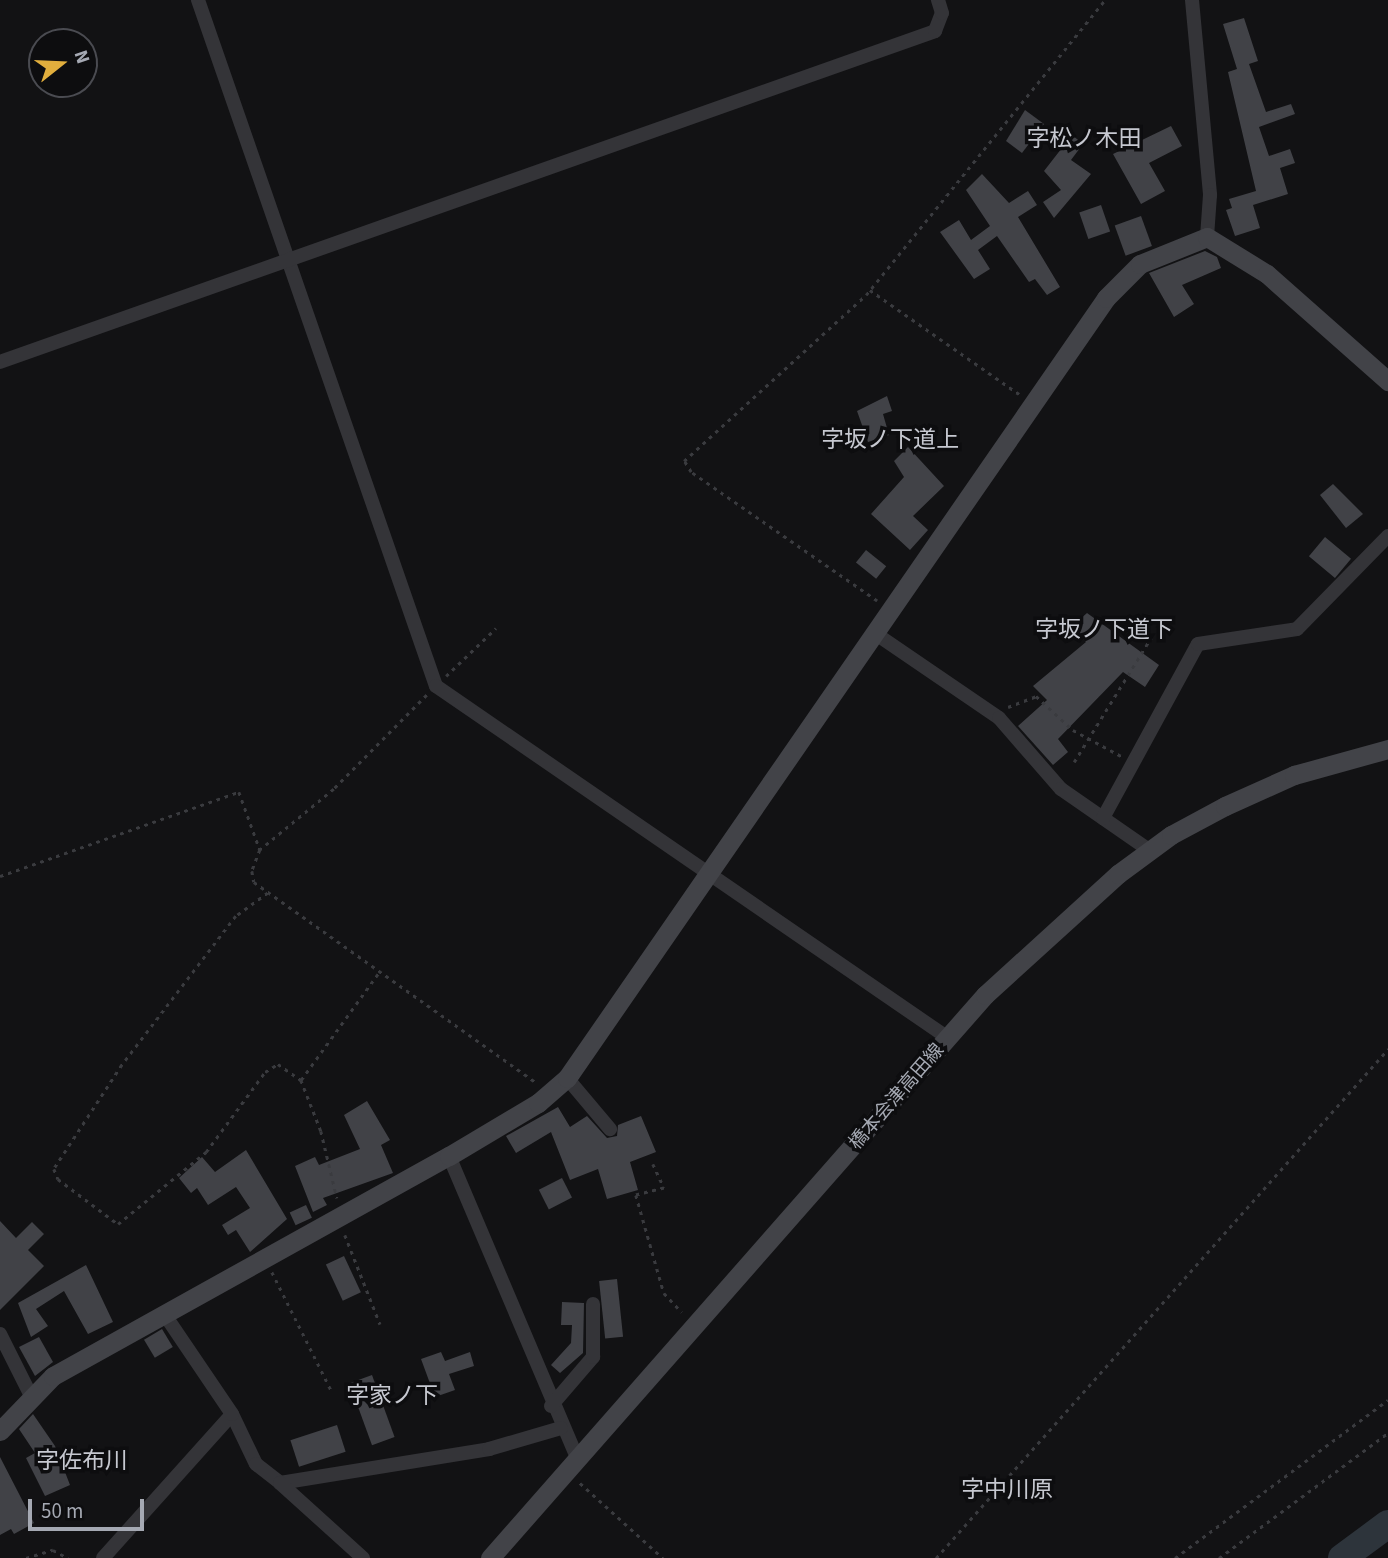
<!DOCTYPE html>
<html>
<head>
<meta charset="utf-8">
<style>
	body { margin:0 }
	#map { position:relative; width:1388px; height:1558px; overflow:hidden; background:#121214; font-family:"Source Sans 3","Noto Sans JP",sans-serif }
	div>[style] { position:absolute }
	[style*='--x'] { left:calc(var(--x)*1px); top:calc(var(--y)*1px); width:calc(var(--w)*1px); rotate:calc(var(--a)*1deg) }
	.river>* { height:28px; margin:-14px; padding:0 14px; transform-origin:14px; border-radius:14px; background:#2d343b }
	.building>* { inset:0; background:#414247; transform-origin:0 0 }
	.path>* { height:2.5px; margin-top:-1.25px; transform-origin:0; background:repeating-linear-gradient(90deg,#3a3b3f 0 3.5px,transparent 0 8.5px) }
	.street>* { height:14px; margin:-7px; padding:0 7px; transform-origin:7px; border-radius:7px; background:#343438 }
	.secondary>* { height:19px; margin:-9.5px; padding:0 9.5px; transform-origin:9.5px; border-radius:9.5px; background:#424348 }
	span { translate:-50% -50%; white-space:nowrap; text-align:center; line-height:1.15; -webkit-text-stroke:7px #0d0d0f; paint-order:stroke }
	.street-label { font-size:19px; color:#a5a9b3 }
	.quarter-label { font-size:23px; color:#c6c8d0 }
	.north { position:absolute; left:28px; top:28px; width:70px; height:70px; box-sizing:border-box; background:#0d0d0f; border:2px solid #4a4b51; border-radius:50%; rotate:72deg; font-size:19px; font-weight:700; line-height:28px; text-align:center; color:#a5a9b3 }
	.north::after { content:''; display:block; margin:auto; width:24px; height:32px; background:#e1ae3d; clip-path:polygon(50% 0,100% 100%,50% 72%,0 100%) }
	.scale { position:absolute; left:28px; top:1499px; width:116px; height:32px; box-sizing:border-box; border:4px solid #a5a9b3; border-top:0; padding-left:9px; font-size:21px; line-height:24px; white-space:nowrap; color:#a5a9b3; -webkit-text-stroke:5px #0d0d0f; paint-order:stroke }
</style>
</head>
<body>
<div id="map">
	<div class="river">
		<div style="--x:1342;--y:1558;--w:57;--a:-36.5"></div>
	</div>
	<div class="building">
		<div style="clip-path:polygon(1244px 18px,1258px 61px,1249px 64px,1266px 112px,1291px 104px,1295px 114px,1259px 127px,1269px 156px,1290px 149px,1295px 163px,1280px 168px,1288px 194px,1253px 205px,1260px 228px,1235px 236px,1226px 210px,1232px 208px,1229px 199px,1256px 191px,1228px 72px,1237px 69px,1223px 24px)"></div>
		<div style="clip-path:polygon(1025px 110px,1044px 124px,1022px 153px,1006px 141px)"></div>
		<div style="clip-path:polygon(1171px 126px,1182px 146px,1149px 163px,1165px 191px,1141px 204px,1113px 154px)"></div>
		<div style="clip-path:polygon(1072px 135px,1083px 144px,1071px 160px,1091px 174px,1054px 218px,1043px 202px,1061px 190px,1044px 171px)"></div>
		<div style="clip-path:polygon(982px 174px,1009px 203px,1028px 191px,1037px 205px,1018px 217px,1060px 287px,1047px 295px,1035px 279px,1029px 282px,997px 236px,978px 250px,990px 269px,974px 279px,940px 232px,959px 220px,971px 240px,990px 226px,966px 190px)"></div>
		<div style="left:1101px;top:205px;width:28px;height:23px;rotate:71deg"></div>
		<div style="left:1141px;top:216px;width:32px;height:28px;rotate:70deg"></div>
		<div style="clip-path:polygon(1205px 251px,1217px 257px,1221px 268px,1182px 285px,1194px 304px,1174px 317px,1149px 273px)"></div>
		<div style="clip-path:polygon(887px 396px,892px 411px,883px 414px,889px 435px,868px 442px,857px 411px)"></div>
		<div style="clip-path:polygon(908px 447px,944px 486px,913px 516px,928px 530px,910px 550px,871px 514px,904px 477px,894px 461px)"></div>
		<div style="clip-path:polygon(1333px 484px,1363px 514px,1346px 528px,1320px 495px)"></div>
		<div style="left:1325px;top:537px;width:34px;height:25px;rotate:40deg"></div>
		<div style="left:866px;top:550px;width:26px;height:16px;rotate:39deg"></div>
		<div style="clip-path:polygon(1087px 613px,1159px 665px,1145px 687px,1123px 672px,1058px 739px,1068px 752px,1053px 765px,1018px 726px,1047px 700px,1033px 686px,1086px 642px,1070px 628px)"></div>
		<div style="clip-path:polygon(367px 1101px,390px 1140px,381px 1145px,393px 1173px,323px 1198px,327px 1205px,313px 1212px,295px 1166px,315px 1157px,319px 1165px,360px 1149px,344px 1115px)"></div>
		<div style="clip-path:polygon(558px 1107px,570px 1127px,587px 1116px,607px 1138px,617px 1136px,618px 1125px,641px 1116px,656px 1152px,630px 1162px,638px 1190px,607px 1199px,598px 1169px,570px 1180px,551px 1132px,516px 1153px,506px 1136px)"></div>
		<div style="clip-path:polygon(246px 1150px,287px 1219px,250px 1252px,236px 1230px,228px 1235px,222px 1225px,250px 1208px,236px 1187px,208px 1205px,197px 1188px,191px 1193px,179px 1178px,202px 1157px,215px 1172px)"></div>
		<div style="left:562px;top:1178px;width:22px;height:26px;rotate:63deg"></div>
		<div style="left:306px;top:1205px;width:14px;height:18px;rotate:65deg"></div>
		<div style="clip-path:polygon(0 1221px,16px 1238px,32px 1222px,44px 1234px,28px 1250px,44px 1266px,0 1310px)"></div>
		<div style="left:344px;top:1256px;width:40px;height:20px;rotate:65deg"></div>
		<div style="clip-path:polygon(86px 1265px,113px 1322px,88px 1334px,64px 1291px,36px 1309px,48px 1326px,31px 1337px,18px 1303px)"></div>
		<div style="left:617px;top:1279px;width:58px;height:18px;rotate:84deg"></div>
		<div style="clip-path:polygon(562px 1302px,584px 1303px,583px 1353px,560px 1373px,551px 1365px,571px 1343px,572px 1325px,561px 1325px)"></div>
		<div style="left:162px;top:1329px;width:21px;height:21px;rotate:59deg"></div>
		<div style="clip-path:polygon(39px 1337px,53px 1362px,35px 1376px,19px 1347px)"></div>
		<div style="clip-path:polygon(441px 1352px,445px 1361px,470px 1352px,474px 1366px,449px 1374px,455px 1390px,435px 1397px,421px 1359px)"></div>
		<div style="left:372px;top:1375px;width:66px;height:24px;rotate:70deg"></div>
		<div style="clip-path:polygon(33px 1414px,55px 1446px,70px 1485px,45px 1496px,26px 1458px,35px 1453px,19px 1429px)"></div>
		<div style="left:337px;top:1425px;width:28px;height:49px;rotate:72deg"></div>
		<div style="clip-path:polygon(0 1457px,34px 1523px,14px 1534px,11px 1529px,0 1535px)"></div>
	</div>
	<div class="path">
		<div style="--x:870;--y:290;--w:182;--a:34.9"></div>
		<div style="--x:877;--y:601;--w:226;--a:-145.3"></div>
		<div style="--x:691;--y:472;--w:13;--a:-122"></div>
		<div style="--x:684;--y:461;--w:246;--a:-42.4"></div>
		<div style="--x:866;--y:295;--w:380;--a:-51"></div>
		<div style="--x:446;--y:676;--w:69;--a:-43.8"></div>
		<div style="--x:427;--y:695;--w:132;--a:134.7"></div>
		<div style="--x:334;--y:789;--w:96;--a:140.5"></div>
		<div style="--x:260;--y:850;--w:22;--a:111"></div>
		<div style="--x:252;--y:871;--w:11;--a:80"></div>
		<div style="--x:254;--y:882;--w:347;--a:35.4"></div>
		<div style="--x:1008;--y:707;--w:30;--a:-21"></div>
		<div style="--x:1036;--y:696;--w:50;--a:42.6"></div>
		<div style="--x:1073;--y:730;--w:55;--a:28.4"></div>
		<div style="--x:1074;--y:762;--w:146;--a:-58.2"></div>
		<div style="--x:0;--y:876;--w:253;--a:-19.4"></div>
		<div style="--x:239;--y:792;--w:62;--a:70.1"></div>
		<div style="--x:268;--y:893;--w:39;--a:144"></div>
		<div style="--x:236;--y:916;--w:188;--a:127.4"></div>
		<div style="--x:122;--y:1065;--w:124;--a:123.2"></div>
		<div style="--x:54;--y:1169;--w:11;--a:68"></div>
		<div style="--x:58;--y:1179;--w:75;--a:36.9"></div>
		<div style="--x:118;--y:1224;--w:114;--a:-39.3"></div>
		<div style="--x:206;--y:1152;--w:99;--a:-53.6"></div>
		<div style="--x:265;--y:1072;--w:15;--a:-32"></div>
		<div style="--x:278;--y:1064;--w:28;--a:35"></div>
		<div style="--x:301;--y:1080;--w:55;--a:68.6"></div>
		<div style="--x:321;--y:1131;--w:69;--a:76.6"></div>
		<div style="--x:301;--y:1080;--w:135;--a:-54.1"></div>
		<div style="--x:653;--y:1164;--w:26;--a:65"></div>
		<div style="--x:664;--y:1188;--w:29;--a:166"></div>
		<div style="--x:636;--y:1195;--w:102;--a:74.1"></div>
		<div style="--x:664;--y:1293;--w:26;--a:47"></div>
		<div style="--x:345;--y:1235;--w:96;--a:68.5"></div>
		<div style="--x:272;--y:1272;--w:132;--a:63.4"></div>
		<div style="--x:580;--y:1483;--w:112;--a:42.1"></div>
		<div style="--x:26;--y:1558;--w:28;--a:-17"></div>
		<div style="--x:53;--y:1550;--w:17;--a:28"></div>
		<div style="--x:936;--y:1558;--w:681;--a:-48.39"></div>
		<div style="--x:1175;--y:1558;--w:265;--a:-36.6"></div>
		<div style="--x:1219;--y:1558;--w:210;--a:-36.5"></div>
	</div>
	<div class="street">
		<div style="--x:198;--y:0;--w:726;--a:70.87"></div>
		<div style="--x:436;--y:686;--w:621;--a:34.51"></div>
		<div style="--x:1192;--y:0;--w:196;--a:84.7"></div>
		<div style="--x:1210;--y:195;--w:42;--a:94.1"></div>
		<div style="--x:0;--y:362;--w:992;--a:-19.49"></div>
		<div style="--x:935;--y:31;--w:19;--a:-69"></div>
		<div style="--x:942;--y:13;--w:14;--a:-107"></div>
		<div style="--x:876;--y:634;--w:149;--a:34.3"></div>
		<div style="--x:999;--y:718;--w:94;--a:48.9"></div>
		<div style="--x:1061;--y:789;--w:107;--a:34.7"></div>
		<div style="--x:1103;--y:818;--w:198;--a:-61.4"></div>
		<div style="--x:1198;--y:644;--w:100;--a:-8.6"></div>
		<div style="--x:1297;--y:629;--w:130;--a:-45.6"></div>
		<div style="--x:567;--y:1078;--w:67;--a:49.9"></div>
		<div style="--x:449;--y:1156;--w:330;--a:67"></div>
		<div style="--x:0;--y:1334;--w:69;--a:63.4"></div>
		<div style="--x:551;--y:1406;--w:65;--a:-49.4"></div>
		<div style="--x:593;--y:1357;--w:53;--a:-90"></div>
		<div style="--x:232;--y:1414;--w:55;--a:64.4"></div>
		<div style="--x:256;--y:1464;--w:31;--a:38"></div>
		<div style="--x:280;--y:1483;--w:212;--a:-9.2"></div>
		<div style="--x:489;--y:1449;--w:75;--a:-16.3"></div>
		<div style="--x:280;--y:1483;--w:112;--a:42.1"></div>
		<div style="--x:103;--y:1558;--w:193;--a:-48.1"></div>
		<div style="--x:232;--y:1414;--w:120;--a:-124.1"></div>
	</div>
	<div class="secondary">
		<div style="--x:0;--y:1431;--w:76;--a:-46.1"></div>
		<div style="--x:53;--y:1376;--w:453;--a:-29.1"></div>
		<div style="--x:449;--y:1156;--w:104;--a:-30.8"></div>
		<div style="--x:538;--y:1103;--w:38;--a:-41"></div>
		<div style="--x:567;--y:1078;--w:948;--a:-55.35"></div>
		<div style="--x:1106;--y:298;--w:48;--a:-45"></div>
		<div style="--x:1140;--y:264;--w:72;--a:-21.9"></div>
		<div style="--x:1207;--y:237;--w:70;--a:31.7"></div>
		<div style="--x:1267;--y:274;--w:162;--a:41.5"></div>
		<div style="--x:490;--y:1558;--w:750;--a:-48.68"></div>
		<div style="--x:985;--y:995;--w:180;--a:-42.3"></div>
		<div style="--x:1118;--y:874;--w:66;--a:-36.3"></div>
		<div style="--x:1171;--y:835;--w:61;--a:-28.2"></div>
		<div style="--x:1225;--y:806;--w:76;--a:-24.2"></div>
		<div style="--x:1294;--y:775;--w:98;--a:-15.5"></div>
	</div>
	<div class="street-label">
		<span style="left:897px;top:1097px;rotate:-49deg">橋本会津高田線</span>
	</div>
	<div class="quarter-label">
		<span style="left:1084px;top:139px">字松ノ木田</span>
		<span style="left:890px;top:440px">字坂ノ下道上</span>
		<span style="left:1104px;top:630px">字坂ノ下道下</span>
		<span style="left:392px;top:1396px">字家ノ下</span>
		<span style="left:82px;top:1461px">字佐布川</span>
		<span style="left:1007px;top:1490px">字中川原</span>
	</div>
	<div class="north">N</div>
	<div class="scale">50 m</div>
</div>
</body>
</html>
